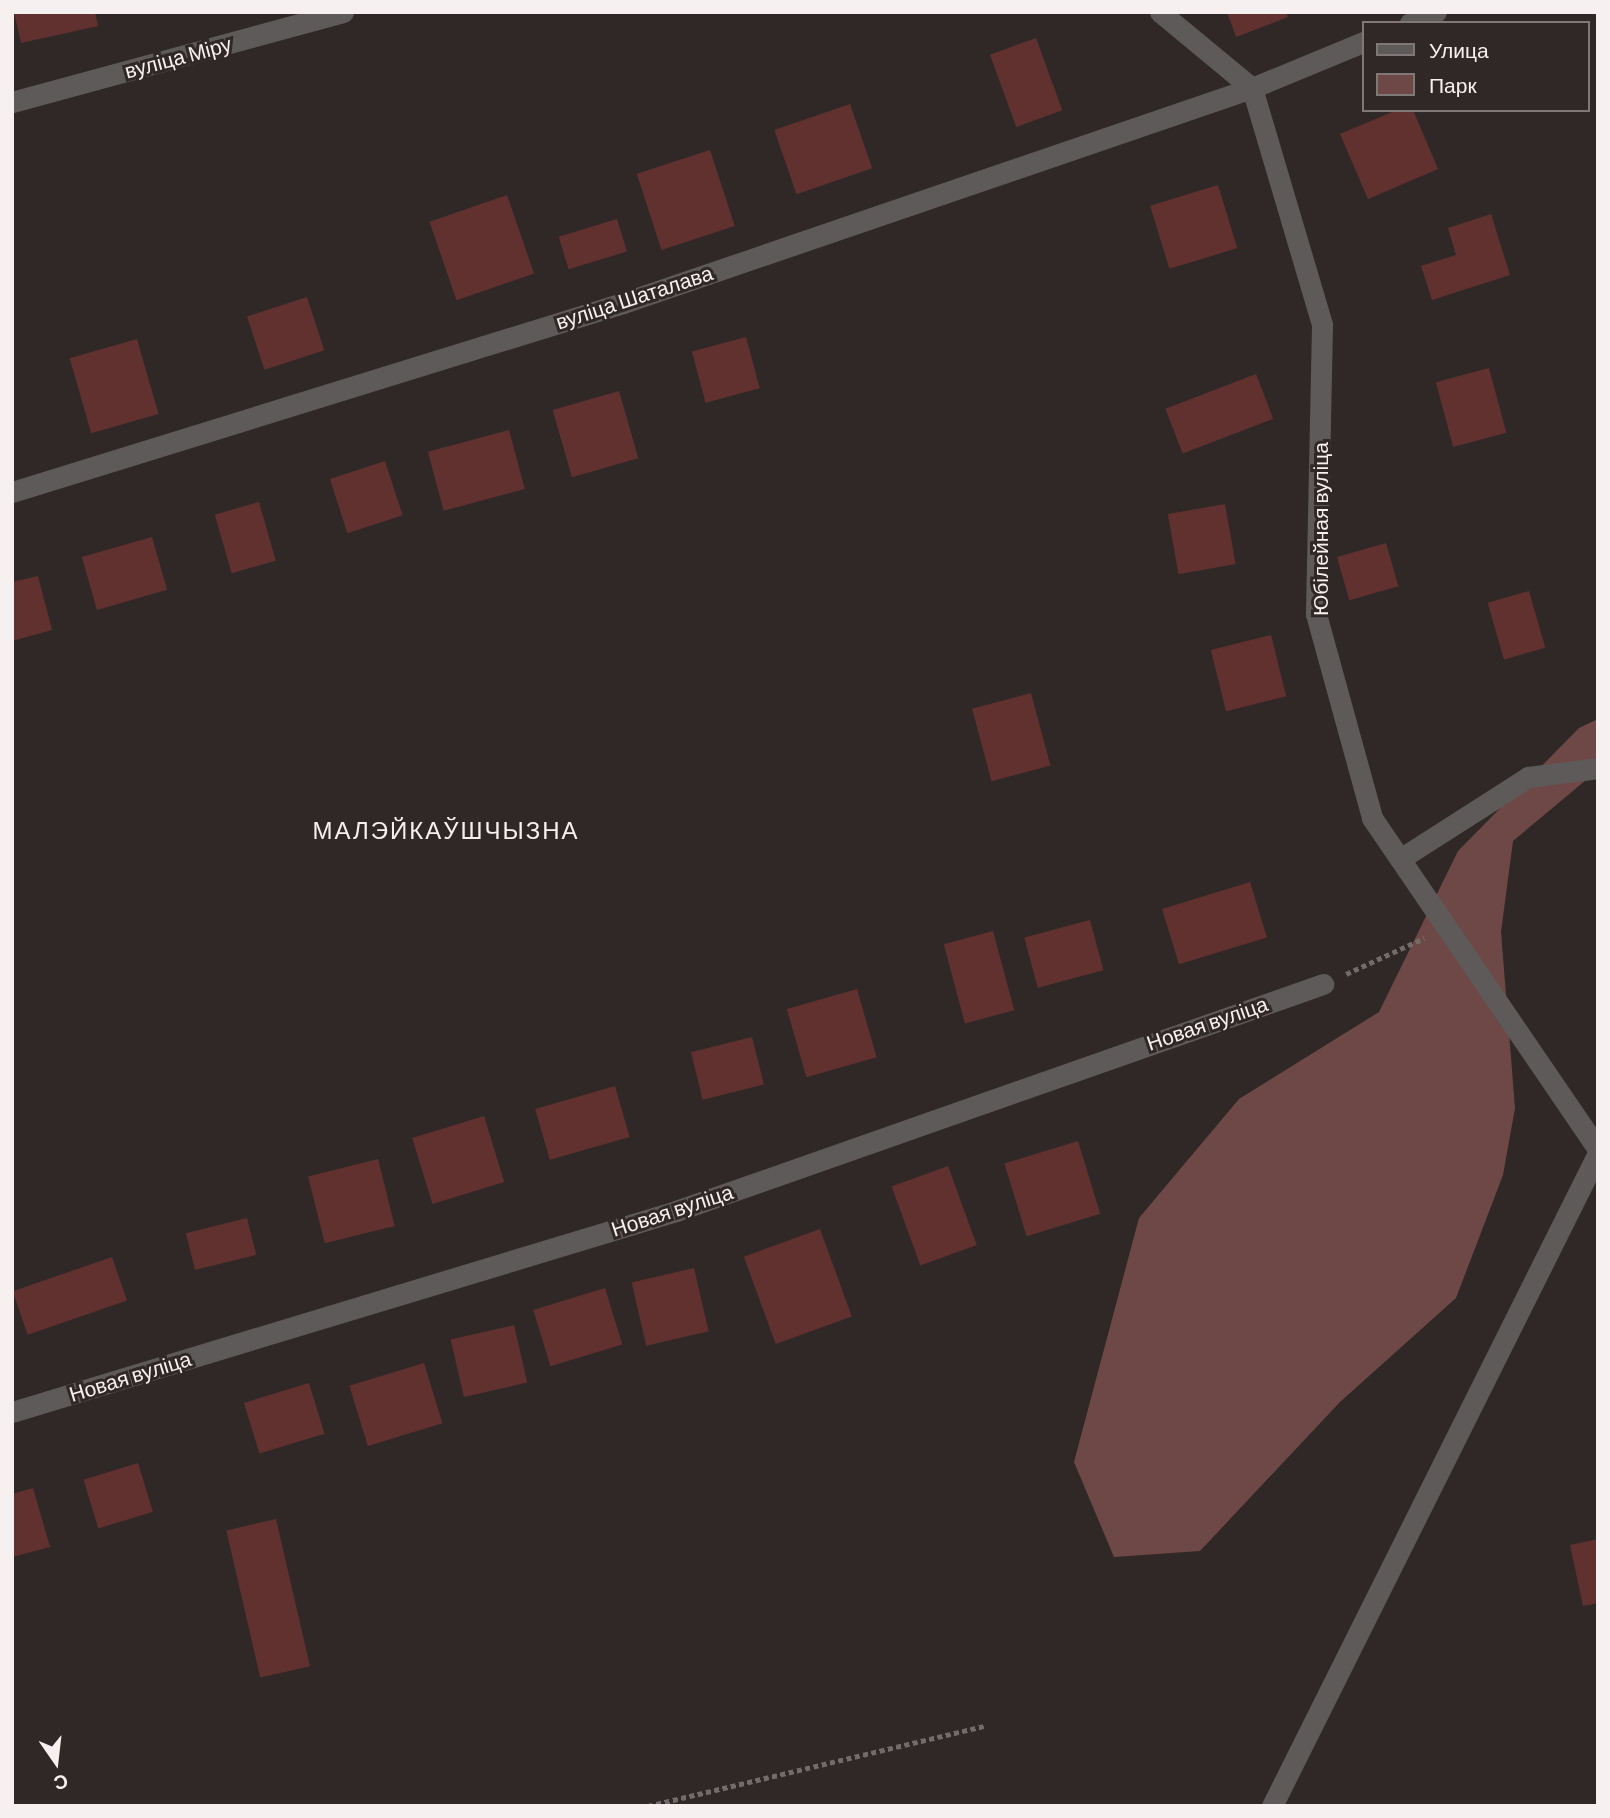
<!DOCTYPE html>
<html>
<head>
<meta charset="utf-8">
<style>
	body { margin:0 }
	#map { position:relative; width:1610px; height:1818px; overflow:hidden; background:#302827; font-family:Barlow,sans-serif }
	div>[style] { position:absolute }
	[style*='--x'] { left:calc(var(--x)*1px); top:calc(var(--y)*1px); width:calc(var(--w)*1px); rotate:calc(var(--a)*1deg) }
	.green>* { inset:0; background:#6e4846 }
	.building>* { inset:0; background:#613130; transform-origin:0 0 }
	.path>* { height:4.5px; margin-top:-2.25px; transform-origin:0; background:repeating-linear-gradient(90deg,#736b6b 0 5px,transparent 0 8.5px) }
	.minor>* { height:21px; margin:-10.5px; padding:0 10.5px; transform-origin:10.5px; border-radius:10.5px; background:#5e5a5a }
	span { translate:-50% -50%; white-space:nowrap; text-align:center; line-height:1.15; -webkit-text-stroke:6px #302827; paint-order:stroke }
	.street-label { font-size:21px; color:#f6f0f0 }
	.quarter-label { font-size:24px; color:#f6f0f0; letter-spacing:2px }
	.frame { position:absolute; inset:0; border:14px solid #f6f0f0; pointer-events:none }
	.legend { position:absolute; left:1362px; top:21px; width:228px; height:91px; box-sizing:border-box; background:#302827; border:2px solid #7f7877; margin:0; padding:9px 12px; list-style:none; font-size:21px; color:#f6f0f0 }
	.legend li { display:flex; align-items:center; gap:14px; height:35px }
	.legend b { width:35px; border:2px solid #7f7877 }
	.north { position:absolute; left:21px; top:1727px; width:70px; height:70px; -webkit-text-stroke:5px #302827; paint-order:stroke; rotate:166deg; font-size:19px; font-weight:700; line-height:28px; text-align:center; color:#f6f0f0 }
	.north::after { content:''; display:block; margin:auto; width:24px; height:32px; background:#f6f0f0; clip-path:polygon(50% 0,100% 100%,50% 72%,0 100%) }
</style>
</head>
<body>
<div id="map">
	<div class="green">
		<div style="clip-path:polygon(1598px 719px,1598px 770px,1513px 841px,1501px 932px,1515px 1108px,1503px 1175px,1456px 1298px,1340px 1402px,1200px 1551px,1114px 1557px,1074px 1462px,1139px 1218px,1239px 1099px,1379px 1012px,1458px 851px,1579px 728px)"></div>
	</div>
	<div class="building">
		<div style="clip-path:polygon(14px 12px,95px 12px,98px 26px,21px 43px)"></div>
		<div style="clip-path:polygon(1227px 12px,1286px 12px,1288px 17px,1236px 37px)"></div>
		<div style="left:1036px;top:38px;width:77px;height:49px;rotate:70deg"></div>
		<div style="left:850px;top:104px;width:68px;height:80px;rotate:71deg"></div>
		<div style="clip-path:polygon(1397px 110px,1413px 110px,1438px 169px,1368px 199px,1340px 134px)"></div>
		<div style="left:710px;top:150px;width:80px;height:77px;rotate:72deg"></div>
		<div style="left:1218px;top:185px;width:66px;height:71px;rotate:73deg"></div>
		<div style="left:507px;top:195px;width:83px;height:82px;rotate:71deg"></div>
		<div style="clip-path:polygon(1491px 214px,1510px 275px,1432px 300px,1421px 266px,1456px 255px,1448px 228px)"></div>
		<div style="left:617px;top:219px;width:34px;height:61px;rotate:73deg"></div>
		<div style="left:307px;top:297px;width:56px;height:63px;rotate:72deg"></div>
		<div style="left:746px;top:337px;width:53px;height:56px;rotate:75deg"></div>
		<div style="left:137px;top:339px;width:78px;height:70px;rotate:74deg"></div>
		<div style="left:1489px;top:368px;width:67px;height:55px;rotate:75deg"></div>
		<div style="left:1256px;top:374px;width:48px;height:97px;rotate:69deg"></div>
		<div style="left:619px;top:391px;width:70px;height:69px;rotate:74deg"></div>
		<div style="left:509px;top:430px;width:61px;height:84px;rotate:75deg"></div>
		<div style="left:385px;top:461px;width:57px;height:58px;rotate:72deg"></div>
		<div style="left:259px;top:502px;width:61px;height:46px;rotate:74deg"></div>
		<div style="left:1225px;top:504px;width:61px;height:58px;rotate:80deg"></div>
		<div style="left:152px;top:537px;width:55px;height:73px;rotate:74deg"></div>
		<div style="left:1386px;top:543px;width:45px;height:51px;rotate:74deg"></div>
		<div style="clip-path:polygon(38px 576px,52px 630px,12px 641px,12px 582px)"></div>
		<div style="left:1529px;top:591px;width:59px;height:43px;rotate:74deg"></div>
		<div style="left:1271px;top:635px;width:63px;height:62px;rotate:76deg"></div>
		<div style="left:1031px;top:693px;width:75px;height:61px;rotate:75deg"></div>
		<div style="left:1250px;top:882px;width:58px;height:92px;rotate:73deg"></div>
		<div style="left:1090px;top:920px;width:52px;height:68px;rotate:75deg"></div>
		<div style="left:993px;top:931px;width:82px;height:51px;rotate:75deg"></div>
		<div style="left:857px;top:989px;width:71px;height:73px;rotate:74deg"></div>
		<div style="left:752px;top:1037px;width:49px;height:63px;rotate:76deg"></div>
		<div style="left:615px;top:1086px;width:53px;height:83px;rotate:74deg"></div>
		<div style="left:484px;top:1116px;width:69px;height:75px;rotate:73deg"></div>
		<div style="left:1078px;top:1141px;width:76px;height:77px;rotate:73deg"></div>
		<div style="left:378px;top:1159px;width:69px;height:72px;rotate:76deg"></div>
		<div style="left:948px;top:1166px;width:84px;height:60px;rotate:70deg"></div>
		<div style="left:247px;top:1218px;width:38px;height:63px;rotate:76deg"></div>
		<div style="left:820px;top:1229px;width:93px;height:81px;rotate:70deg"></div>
		<div style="left:112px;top:1257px;width:46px;height:105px;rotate:71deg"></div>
		<div style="left:694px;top:1268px;width:65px;height:64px;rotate:77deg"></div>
		<div style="left:605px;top:1288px;width:59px;height:75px;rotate:73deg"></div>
		<div style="left:514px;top:1325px;width:59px;height:65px;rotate:77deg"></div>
		<div style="left:424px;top:1363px;width:63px;height:78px;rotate:73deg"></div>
		<div style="left:309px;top:1383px;width:53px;height:68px;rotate:73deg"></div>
		<div style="left:138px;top:1463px;width:51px;height:57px;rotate:73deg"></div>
		<div style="clip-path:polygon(33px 1488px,50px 1547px,12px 1557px,12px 1494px)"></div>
		<div style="left:276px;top:1519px;width:151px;height:51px;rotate:77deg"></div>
		<div style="clip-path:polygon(1598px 1539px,1598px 1603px,1583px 1606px,1570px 1545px)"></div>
	</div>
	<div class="path">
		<div style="--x:1346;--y:974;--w:86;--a:-24.8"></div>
		<div style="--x:648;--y:1806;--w:346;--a:-13.4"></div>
	</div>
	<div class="minor">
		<div style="--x:1160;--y:12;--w:119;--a:39.6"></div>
		<div style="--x:1252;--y:88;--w:247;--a:73.5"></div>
		<div style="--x:1322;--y:325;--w:289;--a:91.2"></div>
		<div style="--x:1316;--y:614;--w:212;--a:74.6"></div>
		<div style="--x:1372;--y:818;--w:401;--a:55.7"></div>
		<div style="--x:1410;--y:23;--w:28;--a:-23"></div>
		<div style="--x:12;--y:102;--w:343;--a:-15.2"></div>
		<div style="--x:12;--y:492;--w:640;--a:-17.19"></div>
		<div style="--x:623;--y:303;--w:665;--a:-18.87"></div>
		<div style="--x:1252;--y:88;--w:120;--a:-22.5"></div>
		<div style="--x:1400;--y:859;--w:152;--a:-32.6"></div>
		<div style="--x:1528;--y:777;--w:71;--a:-7.3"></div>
		<div style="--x:12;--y:1412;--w:694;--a:-16.84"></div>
		<div style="--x:676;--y:1211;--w:686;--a:-19.33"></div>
		<div style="--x:1272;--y:1806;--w:730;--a:-63.47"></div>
	</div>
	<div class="street-label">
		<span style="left:178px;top:57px;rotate:-15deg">вуліца Міру</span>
		<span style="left:634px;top:297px;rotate:-18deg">вуліца Шаталава</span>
		<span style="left:1320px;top:529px;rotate:-90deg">Юбілейная вуліца</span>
		<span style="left:1207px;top:1023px;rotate:-19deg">Новая вуліца</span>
		<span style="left:672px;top:1210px;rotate:-18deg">Новая вуліца</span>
		<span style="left:130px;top:1376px;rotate:-17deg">Новая вуліца</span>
	</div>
	<div class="quarter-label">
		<span style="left:446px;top:830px">МАЛЭЙКАЎШЧЫЗНА</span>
	</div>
	<div class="frame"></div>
	<ul class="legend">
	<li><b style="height:9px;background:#5e5a5a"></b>Улица</li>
	<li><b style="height:19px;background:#6e4846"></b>Парк</li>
	</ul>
	<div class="north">С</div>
</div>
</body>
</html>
